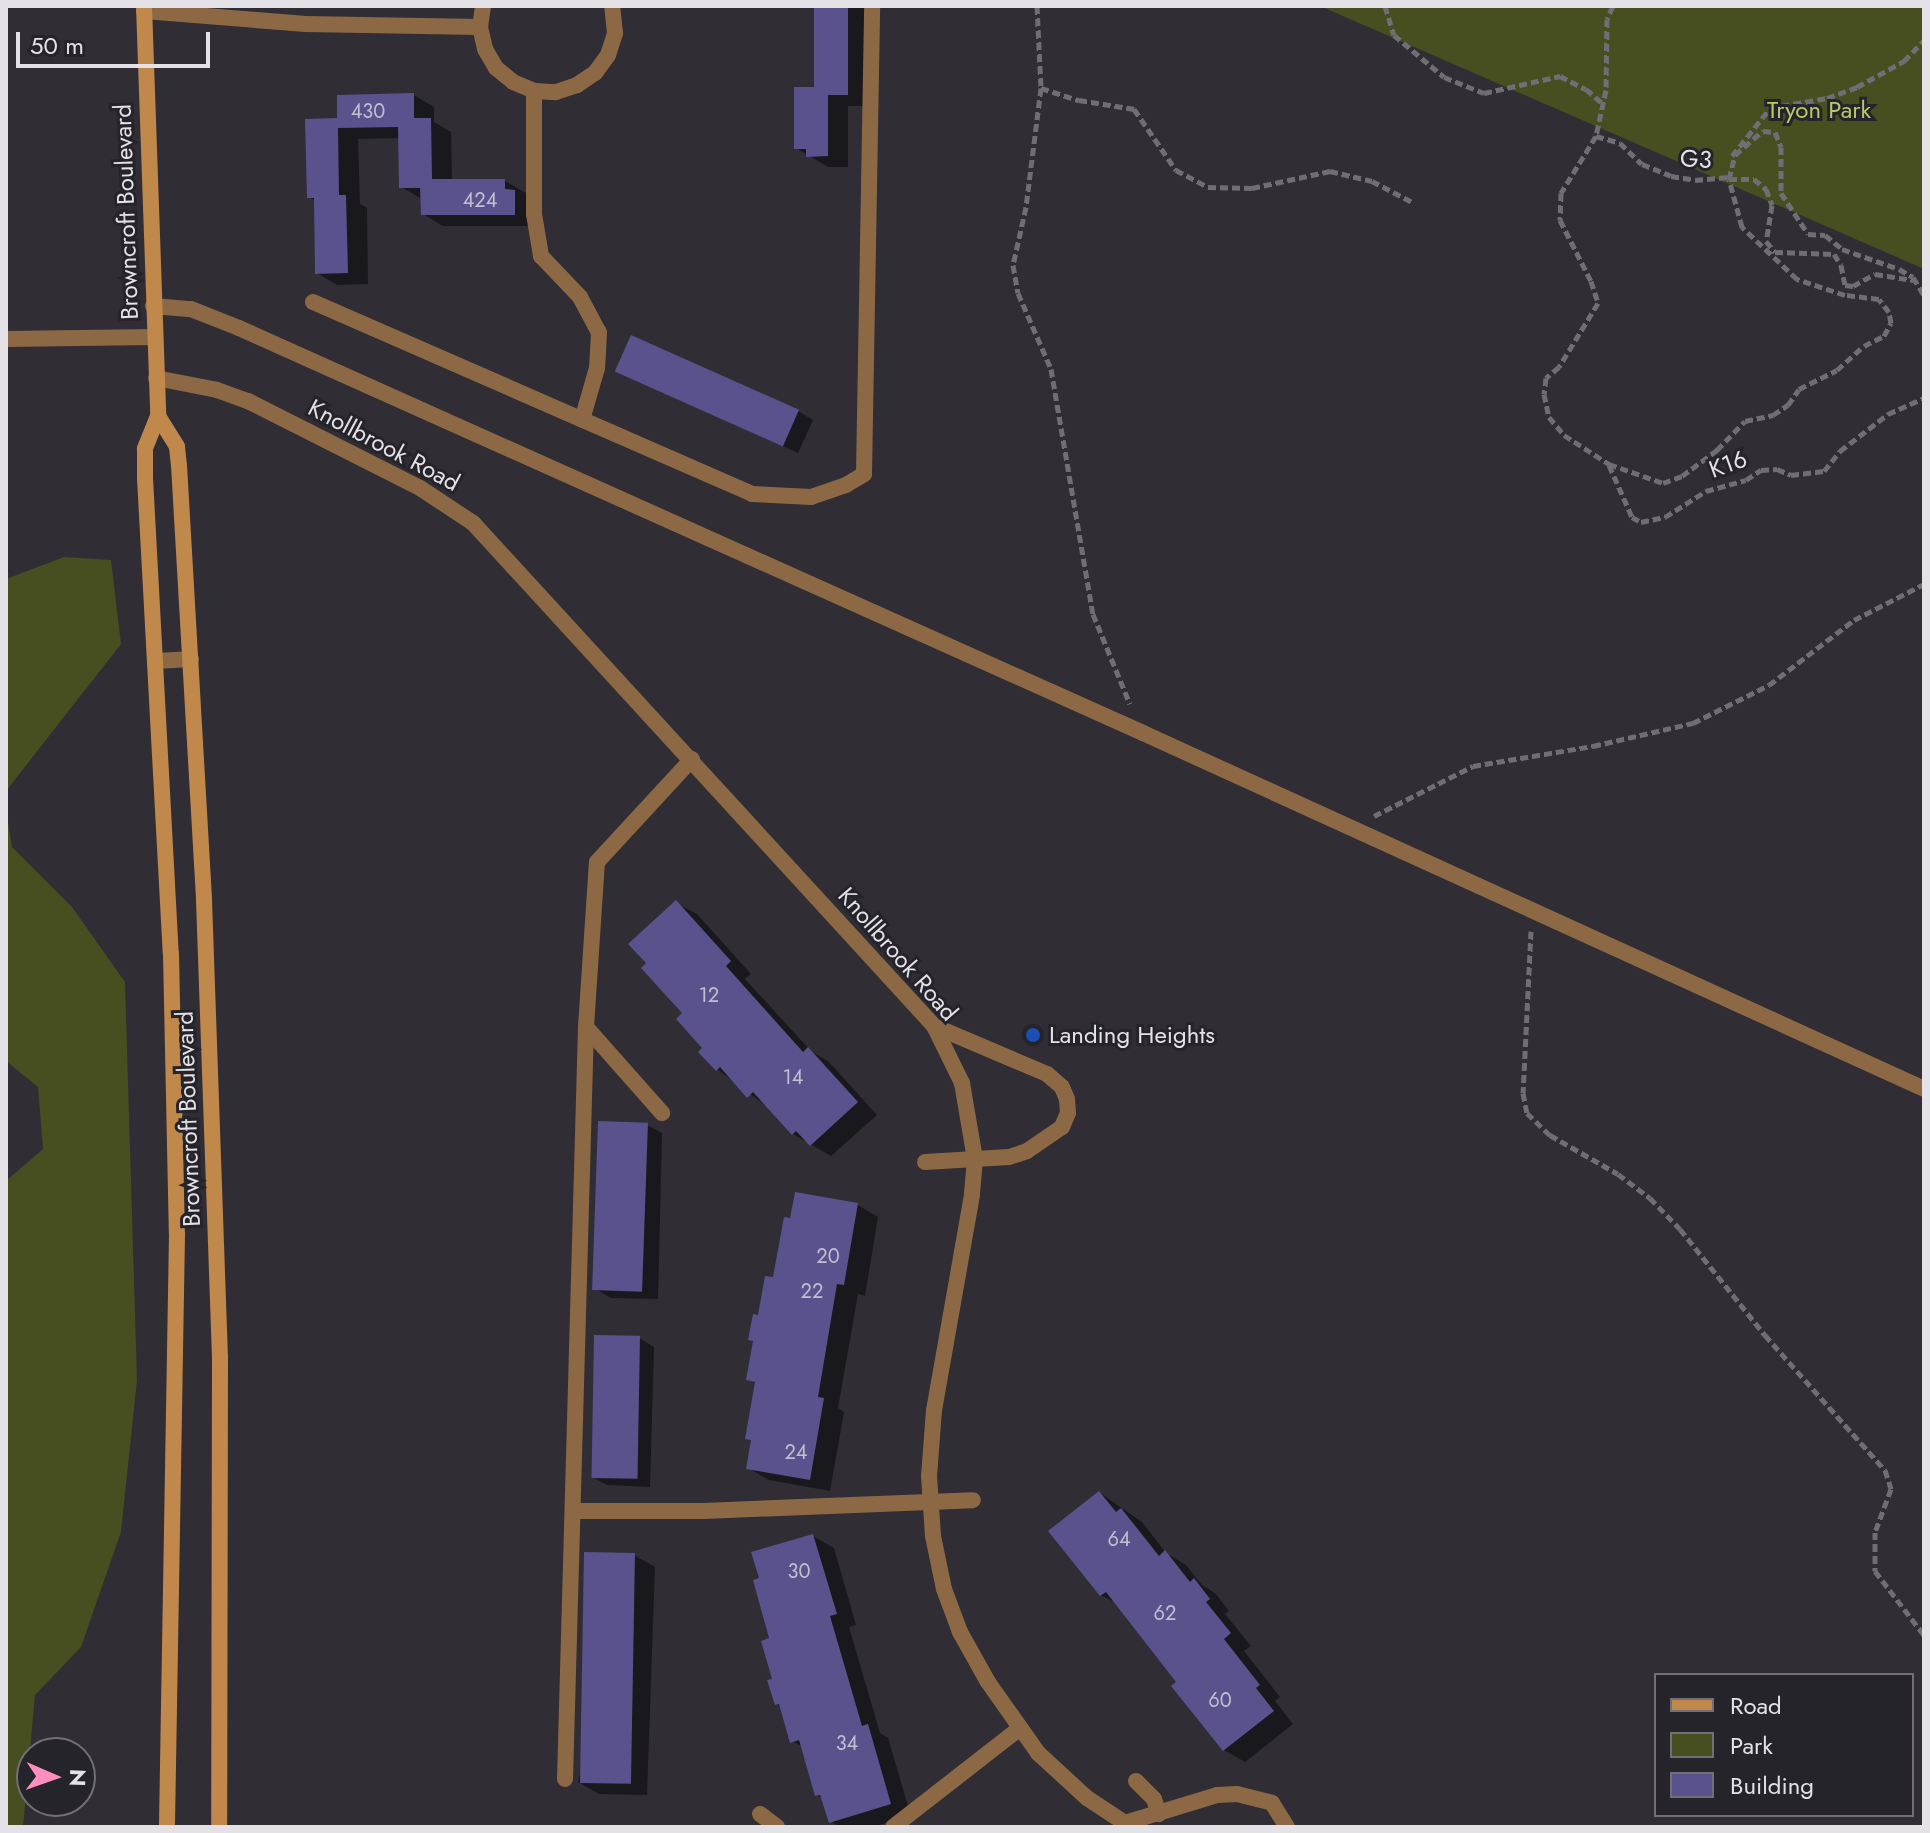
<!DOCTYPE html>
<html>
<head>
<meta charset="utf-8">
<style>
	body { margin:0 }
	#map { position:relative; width:1930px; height:1833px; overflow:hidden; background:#302d35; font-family:Jost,sans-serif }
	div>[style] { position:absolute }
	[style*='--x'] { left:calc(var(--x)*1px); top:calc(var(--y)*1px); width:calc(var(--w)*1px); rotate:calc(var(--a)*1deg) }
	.green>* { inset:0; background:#474e20 }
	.shadow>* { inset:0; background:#0007 }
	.building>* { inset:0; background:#5a528c; transform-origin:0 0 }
	.path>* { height:5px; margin-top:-2.5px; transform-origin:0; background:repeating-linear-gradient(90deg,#706e75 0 8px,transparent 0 12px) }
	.service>* { height:16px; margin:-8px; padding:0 8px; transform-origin:8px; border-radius:8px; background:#8c6944 }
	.minor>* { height:16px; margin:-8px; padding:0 8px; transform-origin:8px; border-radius:8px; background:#8c6944 }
	.tertiary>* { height:16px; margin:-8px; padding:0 8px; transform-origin:8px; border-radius:8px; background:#8c6944 }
	.secondary>* { height:16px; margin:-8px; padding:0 8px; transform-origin:8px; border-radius:8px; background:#c0884b }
	.dots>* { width:22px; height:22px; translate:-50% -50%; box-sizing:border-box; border:4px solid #26242b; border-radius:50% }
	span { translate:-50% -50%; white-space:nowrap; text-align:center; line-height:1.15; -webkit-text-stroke:6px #26242b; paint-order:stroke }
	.number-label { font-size:20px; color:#c2bed0 }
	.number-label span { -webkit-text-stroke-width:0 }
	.park-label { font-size:24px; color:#bac868 }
	.street-label { font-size:24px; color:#e4e2e7 }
	.poi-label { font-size:24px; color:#e4e2e7 }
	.left { translate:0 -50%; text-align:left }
	.frame { position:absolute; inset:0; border:8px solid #e4e2e7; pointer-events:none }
	.legend { position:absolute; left:1654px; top:1673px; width:260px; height:144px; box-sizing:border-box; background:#26242b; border:2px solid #727076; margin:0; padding:10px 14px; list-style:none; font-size:24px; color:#e4e2e7 }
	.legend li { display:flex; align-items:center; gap:16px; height:40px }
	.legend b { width:40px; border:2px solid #727076 }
	.north { position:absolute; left:16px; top:1737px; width:80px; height:80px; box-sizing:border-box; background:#26242b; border:2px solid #727076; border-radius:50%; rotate:92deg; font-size:22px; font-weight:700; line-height:32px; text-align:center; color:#e4e2e7 }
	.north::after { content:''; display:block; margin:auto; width:28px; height:36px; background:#fe8ebd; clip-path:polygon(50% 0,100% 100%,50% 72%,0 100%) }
	.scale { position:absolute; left:16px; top:32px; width:194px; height:36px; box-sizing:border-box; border:4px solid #e4e2e7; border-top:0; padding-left:10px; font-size:24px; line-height:28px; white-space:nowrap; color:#e4e2e7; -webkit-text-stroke:6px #26242b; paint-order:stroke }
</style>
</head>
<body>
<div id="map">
	<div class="green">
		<div style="clip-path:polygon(1320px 6px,1924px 6px,1924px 269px,1876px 248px)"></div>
		<div style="clip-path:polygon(64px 557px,111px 560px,121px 644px,6px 791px,6px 579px)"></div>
		<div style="clip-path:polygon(6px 809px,12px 847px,72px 907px,125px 982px,137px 1380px,121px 1532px,81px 1647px,35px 1695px,23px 1827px,6px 1827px,6px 1181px,43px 1149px,38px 1087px,6px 1061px)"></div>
	</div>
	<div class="shadow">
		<div style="clip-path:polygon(816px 6px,868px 6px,869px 106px,848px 106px,848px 167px,828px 167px,796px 148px,816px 89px)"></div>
		<div style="clip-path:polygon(414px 95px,434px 107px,434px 122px,451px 132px,452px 181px,505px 181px,526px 193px,526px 198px,535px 204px,536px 226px,443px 226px,423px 214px,422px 199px,401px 187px,400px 138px,358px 139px,360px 204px,367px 208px,368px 284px,337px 285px,317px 273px,316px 201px,309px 197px,339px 120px)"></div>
		<div style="clip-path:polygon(617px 371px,798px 411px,813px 420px,798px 453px)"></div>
		<div style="clip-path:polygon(676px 903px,697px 914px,751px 974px,745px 979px,811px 1051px,829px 1062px,877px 1115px,831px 1156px,793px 1134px,769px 1108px,717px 1069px,685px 1013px)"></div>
		<div style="clip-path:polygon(647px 1125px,662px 1133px,658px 1299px,611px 1298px,596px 1289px)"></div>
		<div style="clip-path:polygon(796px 1195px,858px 1205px,878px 1217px,865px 1296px,858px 1294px,838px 1408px,844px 1412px,830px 1491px,769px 1480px,748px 1468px,752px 1441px,747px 1438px,757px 1384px,748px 1379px,760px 1317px,775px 1280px)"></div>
		<div style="clip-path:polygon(639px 1338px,654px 1347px,650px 1487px,607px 1485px,592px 1477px)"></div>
		<div style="clip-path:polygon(1100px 1493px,1142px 1522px,1166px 1553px,1186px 1565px,1202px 1585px,1215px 1593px,1229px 1611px,1225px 1614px,1251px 1646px,1244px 1651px,1280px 1697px,1275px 1701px,1293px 1724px,1245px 1762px,1224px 1750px,1179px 1682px,1118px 1604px,1101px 1595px)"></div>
		<div style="clip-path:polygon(813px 1536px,834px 1548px,856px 1625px,849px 1627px,880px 1733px,888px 1738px,911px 1816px,872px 1827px,840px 1827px,830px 1821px,824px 1799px,817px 1795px,803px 1747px,792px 1741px,782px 1707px,776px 1704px,772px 1640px)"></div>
		<div style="clip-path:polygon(634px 1555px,655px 1567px,647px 1795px,599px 1794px,578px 1782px)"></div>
	</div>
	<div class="building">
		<div style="clip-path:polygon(814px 6px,848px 6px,848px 95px,828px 95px,828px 156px,806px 157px,806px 149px,794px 149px,794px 87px,814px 87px)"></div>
		<div style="clip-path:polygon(414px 93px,414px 118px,431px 118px,432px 179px,505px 179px,505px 189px,515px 190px,515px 215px,421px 215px,420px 188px,399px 188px,398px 127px,338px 128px,339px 195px,346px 195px,348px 273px,315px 274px,314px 198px,307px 198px,305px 119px,337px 118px,337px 95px)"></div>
		<div style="left:631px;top:335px;width:184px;height:40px;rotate:24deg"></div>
		<div style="clip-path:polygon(676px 900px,731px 961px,726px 966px,803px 1052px,808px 1047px,858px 1102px,810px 1146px,796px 1131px,792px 1135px,753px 1092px,747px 1098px,720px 1067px,716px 1071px,698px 1052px,702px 1048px,676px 1019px,682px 1013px,641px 968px,646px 963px,628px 944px)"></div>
		<div style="left:598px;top:1121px;width:50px;height:169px;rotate:2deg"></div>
		<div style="clip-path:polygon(795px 1192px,858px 1203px,844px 1285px,837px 1284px,818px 1397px,824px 1398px,810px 1480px,746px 1469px,751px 1440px,745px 1439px,755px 1382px,746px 1380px,753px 1341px,748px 1340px,753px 1314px,758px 1315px,765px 1276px,773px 1277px,784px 1217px,790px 1218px)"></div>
		<div style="left:594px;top:1335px;width:46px;height:143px;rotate:1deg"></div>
		<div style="clip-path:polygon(1099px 1491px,1116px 1512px,1121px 1508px,1159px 1556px,1165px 1550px,1190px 1582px,1194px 1578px,1210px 1599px,1206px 1602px,1231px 1633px,1224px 1639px,1260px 1685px,1256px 1688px,1274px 1711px,1223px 1751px,1171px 1686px,1176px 1682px,1106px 1592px,1100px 1596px,1048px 1531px)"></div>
		<div style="clip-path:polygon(813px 1534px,837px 1614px,830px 1616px,862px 1726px,868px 1724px,891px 1804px,829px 1823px,820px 1795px,815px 1796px,799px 1740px,790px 1743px,779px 1704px,775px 1705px,767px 1680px,772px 1679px,761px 1641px,769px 1638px,753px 1580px,759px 1578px,751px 1552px)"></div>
		<div style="left:584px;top:1552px;width:51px;height:231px;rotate:1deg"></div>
	</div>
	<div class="path">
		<div style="--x:1037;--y:6;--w:82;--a:87.2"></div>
		<div style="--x:1041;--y:88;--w:120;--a:97.2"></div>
		<div style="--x:1026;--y:207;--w:59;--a:102.6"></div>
		<div style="--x:1013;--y:265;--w:28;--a:80"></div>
		<div style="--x:1018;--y:293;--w:83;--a:66.5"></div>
		<div style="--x:1051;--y:369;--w:249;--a:80.3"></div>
		<div style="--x:1093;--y:614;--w:97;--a:67.7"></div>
		<div style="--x:1385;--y:6;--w:30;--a:73"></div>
		<div style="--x:1394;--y:35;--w:65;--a:40"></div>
		<div style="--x:1444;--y:77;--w:43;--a:21.8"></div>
		<div style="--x:1484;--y:93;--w:78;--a:-12.6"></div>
		<div style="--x:1560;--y:76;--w:29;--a:27"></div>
		<div style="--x:1586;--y:89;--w:23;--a:41"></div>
		<div style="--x:1613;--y:6;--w:14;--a:115"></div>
		<div style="--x:1607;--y:19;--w:71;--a:90.8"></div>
		<div style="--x:1606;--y:90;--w:47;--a:102.3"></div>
		<div style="--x:1596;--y:136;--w:25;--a:16"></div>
		<div style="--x:1620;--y:143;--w:30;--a:44"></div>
		<div style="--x:1642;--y:164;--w:31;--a:22"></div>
		<div style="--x:1671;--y:176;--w:24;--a:9"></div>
		<div style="--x:1695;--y:180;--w:34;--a:-5"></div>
		<div style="--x:1041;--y:88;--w:40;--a:18"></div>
		<div style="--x:1079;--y:100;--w:56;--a:9.3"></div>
		<div style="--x:1134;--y:109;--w:74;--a:55.5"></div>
		<div style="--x:1176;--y:170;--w:36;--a:28"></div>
		<div style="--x:1208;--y:187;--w:44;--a:1.3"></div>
		<div style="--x:1252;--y:188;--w:80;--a:-12.3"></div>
		<div style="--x:1330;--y:171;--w:43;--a:13.4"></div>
		<div style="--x:1372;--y:181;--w:47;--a:27.6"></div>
		<div style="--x:1596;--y:136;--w:67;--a:121.6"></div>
		<div style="--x:1561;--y:193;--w:27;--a:92"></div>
		<div style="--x:1560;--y:220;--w:68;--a:63.1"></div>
		<div style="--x:1591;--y:281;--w:23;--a:72"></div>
		<div style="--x:1598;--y:303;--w:75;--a:121.4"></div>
		<div style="--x:1559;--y:367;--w:17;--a:140"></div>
		<div style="--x:1546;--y:378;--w:16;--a:97"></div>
		<div style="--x:1544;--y:394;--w:24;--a:78"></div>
		<div style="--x:1549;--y:417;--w:23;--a:50"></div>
		<div style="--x:1564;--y:435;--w:54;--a:32.8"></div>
		<div style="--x:1609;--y:464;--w:57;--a:19.4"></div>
		<div style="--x:1663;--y:483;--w:20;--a:-20"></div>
		<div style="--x:1682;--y:476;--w:44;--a:-36.6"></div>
		<div style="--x:1717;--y:450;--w:40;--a:-46"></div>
		<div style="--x:1745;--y:421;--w:29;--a:-12"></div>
		<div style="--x:1773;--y:415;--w:18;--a:-34"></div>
		<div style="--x:1788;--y:405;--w:19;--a:-55"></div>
		<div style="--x:1799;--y:389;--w:42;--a:-26.6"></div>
		<div style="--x:1837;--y:370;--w:36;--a:-42"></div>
		<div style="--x:1864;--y:346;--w:22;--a:-27"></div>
		<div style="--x:1884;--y:336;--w:15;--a:-62"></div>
		<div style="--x:1891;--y:323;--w:11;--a:-100"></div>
		<div style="--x:1889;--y:312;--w:16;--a:-128"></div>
		<div style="--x:1879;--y:299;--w:34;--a:-173"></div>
		<div style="--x:1845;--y:295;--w:51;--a:-161.6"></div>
		<div style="--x:1797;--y:279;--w:76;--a:-136.6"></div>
		<div style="--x:1742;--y:227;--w:50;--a:-105.2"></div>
		<div style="--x:1729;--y:179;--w:25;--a:-76"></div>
		<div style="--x:1735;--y:155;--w:37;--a:-41"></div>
		<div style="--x:1763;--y:131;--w:12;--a:5"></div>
		<div style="--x:1775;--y:132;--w:16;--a:68"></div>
		<div style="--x:1781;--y:147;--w:46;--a:90"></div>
		<div style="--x:1781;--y:193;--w:49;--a:56.6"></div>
		<div style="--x:1808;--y:234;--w:17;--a:3"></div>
		<div style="--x:1825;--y:235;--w:22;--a:39"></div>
		<div style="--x:1842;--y:249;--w:60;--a:19.3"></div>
		<div style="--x:1899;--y:269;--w:16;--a:30"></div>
		<div style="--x:1913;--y:277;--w:21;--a:59"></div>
		<div style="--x:1732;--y:156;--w:61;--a:-51.6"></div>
		<div style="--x:1770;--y:108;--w:58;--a:-10"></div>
		<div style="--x:1827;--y:98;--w:32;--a:-20"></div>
		<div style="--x:1857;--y:87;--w:54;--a:-29"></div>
		<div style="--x:1904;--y:61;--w:29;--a:-46"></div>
		<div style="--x:1729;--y:179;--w:25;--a:0"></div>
		<div style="--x:1754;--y:179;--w:16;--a:40"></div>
		<div style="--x:1766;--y:189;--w:17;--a:69"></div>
		<div style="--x:1772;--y:205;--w:36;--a:99"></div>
		<div style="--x:1766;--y:241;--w:14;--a:51"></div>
		<div style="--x:1775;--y:252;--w:59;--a:1.9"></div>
		<div style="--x:1834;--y:254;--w:13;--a:58"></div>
		<div style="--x:1841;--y:265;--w:20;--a:79"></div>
		<div style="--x:1845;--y:285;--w:8;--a:7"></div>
		<div style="--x:1853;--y:286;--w:25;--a:-29"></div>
		<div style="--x:1875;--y:274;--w:39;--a:9"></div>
		<div style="--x:1609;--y:465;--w:57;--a:66.1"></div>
		<div style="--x:1632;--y:517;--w:10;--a:29"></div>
		<div style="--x:1641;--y:522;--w:25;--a:-12"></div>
		<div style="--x:1665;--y:517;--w:49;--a:-32.4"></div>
		<div style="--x:1706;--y:491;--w:41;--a:-15.4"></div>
		<div style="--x:1746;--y:480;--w:18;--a:-34"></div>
		<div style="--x:1761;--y:470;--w:16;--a:-4"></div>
		<div style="--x:1777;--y:469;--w:15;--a:23"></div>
		<div style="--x:1791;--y:475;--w:33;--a:-7"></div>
		<div style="--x:1824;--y:471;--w:26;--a:-51"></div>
		<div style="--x:1840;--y:451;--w:61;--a:-37.6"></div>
		<div style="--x:1888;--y:414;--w:39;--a:-24"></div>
		<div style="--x:1374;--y:816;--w:111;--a:-26.8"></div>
		<div style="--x:1473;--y:766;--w:122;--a:-9.5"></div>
		<div style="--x:1593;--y:746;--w:103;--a:-13"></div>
		<div style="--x:1693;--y:723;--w:85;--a:-26.6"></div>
		<div style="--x:1769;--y:685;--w:107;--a:-37.4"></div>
		<div style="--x:1854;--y:620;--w:79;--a:-27.2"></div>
		<div style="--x:1531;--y:931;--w:162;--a:92.8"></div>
		<div style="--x:1523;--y:1093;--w:20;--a:79"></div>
		<div style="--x:1527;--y:1113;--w:32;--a:44"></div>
		<div style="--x:1550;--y:1135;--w:78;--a:29.8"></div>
		<div style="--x:1618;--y:1174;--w:40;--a:37"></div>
		<div style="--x:1650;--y:1198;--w:43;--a:45.9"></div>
		<div style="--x:1680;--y:1229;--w:136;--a:51.3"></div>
		<div style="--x:1765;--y:1335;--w:181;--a:48.4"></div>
		<div style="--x:1885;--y:1470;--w:20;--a:72"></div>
		<div style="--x:1891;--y:1489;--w:46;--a:110.4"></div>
		<div style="--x:1875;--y:1532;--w:39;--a:90"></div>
		<div style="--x:1875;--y:1571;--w:81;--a:52.6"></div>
	</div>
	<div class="service">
		<div style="--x:483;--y:6;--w:21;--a:98"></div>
		<div style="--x:480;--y:27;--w:23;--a:77"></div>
		<div style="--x:485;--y:49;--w:22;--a:60"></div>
		<div style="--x:496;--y:68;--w:22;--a:39"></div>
		<div style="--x:513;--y:82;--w:23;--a:23"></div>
		<div style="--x:534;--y:91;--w:22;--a:3"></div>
		<div style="--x:556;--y:92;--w:22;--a:-18"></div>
		<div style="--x:577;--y:85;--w:22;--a:-34"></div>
		<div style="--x:595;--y:73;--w:22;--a:-54"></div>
		<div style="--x:608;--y:55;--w:23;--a:-72"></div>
		<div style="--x:615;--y:33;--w:27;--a:-96"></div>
		<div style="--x:144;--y:11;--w:162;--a:4.6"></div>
		<div style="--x:305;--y:24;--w:175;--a:1"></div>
		<div style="--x:534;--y:91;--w:123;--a:90"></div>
		<div style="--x:534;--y:214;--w:43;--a:80.5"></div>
		<div style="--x:541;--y:256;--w:57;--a:46.4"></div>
		<div style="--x:580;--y:297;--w:40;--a:62"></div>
		<div style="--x:599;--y:332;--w:36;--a:93"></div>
		<div style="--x:597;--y:368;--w:54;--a:106.1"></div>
		<div style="--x:313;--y:302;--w:479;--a:23.6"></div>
		<div style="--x:752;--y:494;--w:59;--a:2.9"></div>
		<div style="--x:811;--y:497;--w:37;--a:-19"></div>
		<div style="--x:846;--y:485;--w:21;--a:-31"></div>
		<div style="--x:864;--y:474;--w:468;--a:-89"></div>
		<div style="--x:153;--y:306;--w:38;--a:5"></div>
		<div style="--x:191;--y:309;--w:52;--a:21.6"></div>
		<div style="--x:239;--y:328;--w:991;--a:24.13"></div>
		<div style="--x:1143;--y:733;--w:858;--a:24.5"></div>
		<div style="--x:155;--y:661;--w:36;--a:-3"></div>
		<div style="--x:586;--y:1027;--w:115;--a:48.5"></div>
		<div style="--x:925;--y:1162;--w:84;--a:-3.4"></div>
		<div style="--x:1009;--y:1157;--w:19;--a:-18"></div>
		<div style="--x:1027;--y:1151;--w:42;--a:-34.4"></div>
		<div style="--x:1062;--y:1127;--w:15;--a:-67"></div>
		<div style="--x:1068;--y:1113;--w:14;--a:-94"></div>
		<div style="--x:1067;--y:1099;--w:13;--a:-113"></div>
		<div style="--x:1062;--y:1087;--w:20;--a:-139"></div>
		<div style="--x:1047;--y:1074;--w:123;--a:-157"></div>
		<div style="--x:575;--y:1511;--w:128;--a:0"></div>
		<div style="--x:703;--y:1511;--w:270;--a:-2.3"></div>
		<div style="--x:565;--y:1779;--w:752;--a:-88.4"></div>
		<div style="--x:586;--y:1027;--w:165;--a:-86.2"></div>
		<div style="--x:597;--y:862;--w:140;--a:-47.3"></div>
		<div style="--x:1136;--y:1781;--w:25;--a:45"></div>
		<div style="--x:1154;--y:1799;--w:16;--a:72"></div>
		<div style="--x:760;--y:1814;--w:21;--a:37"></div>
		<div style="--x:893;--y:1827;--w:161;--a:-37.9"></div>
	</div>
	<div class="minor">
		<div style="--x:156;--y:378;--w:62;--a:11.1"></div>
		<div style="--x:217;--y:390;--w:33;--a:20"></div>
		<div style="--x:248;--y:401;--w:193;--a:26.8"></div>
		<div style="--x:420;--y:488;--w:64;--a:33.4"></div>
		<div style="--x:473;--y:523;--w:682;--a:47.49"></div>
		<div style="--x:934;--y:1026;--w:64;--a:63.8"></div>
		<div style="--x:962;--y:1083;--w:77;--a:80.3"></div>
		<div style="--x:975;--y:1159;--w:36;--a:95"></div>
		<div style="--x:972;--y:1195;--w:218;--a:100"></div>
		<div style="--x:934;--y:1410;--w:66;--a:94.3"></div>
		<div style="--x:929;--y:1476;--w:60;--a:86.2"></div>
		<div style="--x:933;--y:1536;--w:54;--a:78.3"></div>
		<div style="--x:944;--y:1589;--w:46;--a:69.6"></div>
		<div style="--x:960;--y:1632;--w:57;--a:60.8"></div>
		<div style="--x:988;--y:1682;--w:87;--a:54.8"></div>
		<div style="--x:1038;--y:1753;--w:67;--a:42.6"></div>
		<div style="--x:1087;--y:1798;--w:53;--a:33.4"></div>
		<div style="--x:1125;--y:1823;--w:96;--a:-16.9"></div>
		<div style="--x:1217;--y:1795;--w:20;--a:-3"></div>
		<div style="--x:1237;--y:1794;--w:36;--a:14"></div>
		<div style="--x:1272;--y:1803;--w:28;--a:58"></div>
	</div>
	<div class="tertiary">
		<div style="--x:6;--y:339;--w:148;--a:-0.8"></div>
	</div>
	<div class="secondary">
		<div style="--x:144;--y:6;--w:410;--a:88"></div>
		<div style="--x:158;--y:416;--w:35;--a:112"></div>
		<div style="--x:145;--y:449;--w:29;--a:90"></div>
		<div style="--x:145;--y:478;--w:477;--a:86.9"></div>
		<div style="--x:171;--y:954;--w:280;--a:88.8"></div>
		<div style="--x:177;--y:1234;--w:593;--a:90.97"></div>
		<div style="--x:158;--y:416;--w:36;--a:58"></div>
		<div style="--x:177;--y:447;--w:18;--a:84"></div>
		<div style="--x:179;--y:465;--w:436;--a:86.7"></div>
		<div style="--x:204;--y:900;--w:457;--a:88"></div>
		<div style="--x:220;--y:1357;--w:470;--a:90.1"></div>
	</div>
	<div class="dots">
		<div style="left:1033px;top:1035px;background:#1a4fb4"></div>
	</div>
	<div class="number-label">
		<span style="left:368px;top:111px">430</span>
		<span style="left:480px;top:200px">424</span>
		<span style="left:709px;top:995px">12</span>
		<span style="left:793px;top:1077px">14</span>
		<span style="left:828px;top:1256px">20</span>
		<span style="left:812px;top:1291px">22</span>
		<span style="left:796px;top:1452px">24</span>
		<span style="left:1119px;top:1539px">64</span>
		<span style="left:799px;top:1571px">30</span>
		<span style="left:1165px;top:1613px">62</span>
		<span style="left:1220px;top:1700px">60</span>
		<span style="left:847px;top:1743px">34</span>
	</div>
	<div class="park-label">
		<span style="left:1819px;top:110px">Tryon Park</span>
	</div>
	<div class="street-label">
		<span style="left:1696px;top:159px;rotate:4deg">G3</span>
		<span style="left:126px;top:212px;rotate:-92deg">Browncroft Boulevard</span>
		<span style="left:384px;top:445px;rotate:28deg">Knollbrook Road</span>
		<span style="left:1728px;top:464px;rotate:-20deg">K16</span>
		<span style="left:898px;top:954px;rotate:49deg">Knollbrook Road</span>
		<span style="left:188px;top:1119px;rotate:-92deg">Browncroft Boulevard</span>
	</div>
	<div class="poi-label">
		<span class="left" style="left:1049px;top:1035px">Landing Heights</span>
	</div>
	<div class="frame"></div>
	<ul class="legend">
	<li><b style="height:10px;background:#c0884b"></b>Road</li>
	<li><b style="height:22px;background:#474e20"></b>Park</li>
	<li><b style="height:22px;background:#5a528c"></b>Building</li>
	</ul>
	<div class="north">N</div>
	<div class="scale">50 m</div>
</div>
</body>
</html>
